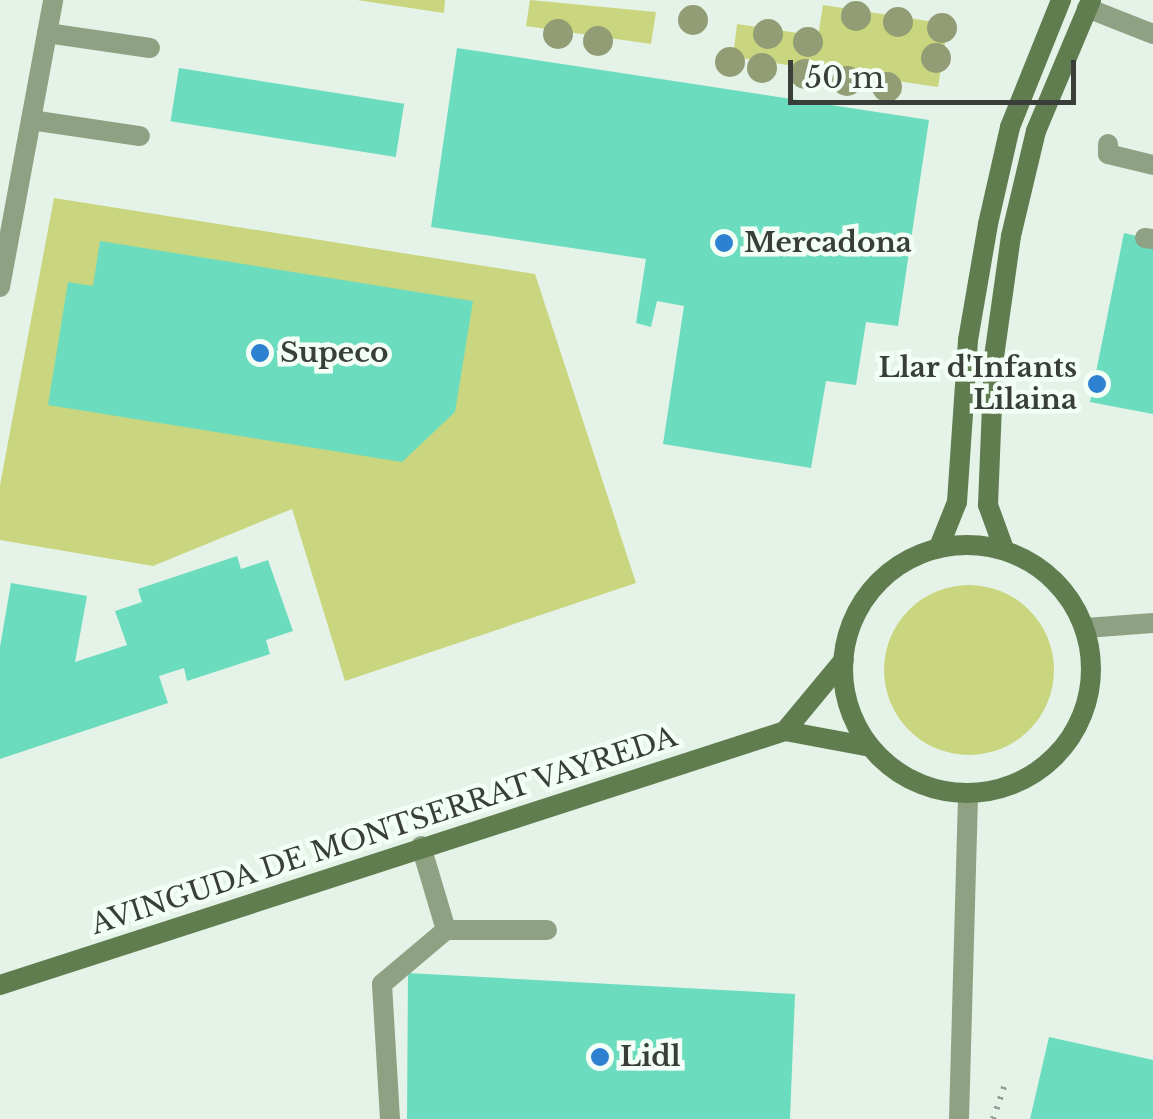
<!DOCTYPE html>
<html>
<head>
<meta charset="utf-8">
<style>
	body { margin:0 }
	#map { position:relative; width:1153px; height:1119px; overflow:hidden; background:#e4f2e8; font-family:"Libre Baskerville",serif }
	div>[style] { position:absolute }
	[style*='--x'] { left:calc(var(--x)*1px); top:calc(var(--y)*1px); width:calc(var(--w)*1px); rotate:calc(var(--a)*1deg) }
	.green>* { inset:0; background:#c9d67f }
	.round { border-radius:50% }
	.building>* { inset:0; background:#6bdcbe; transform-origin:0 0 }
	.path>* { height:6px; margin-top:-3px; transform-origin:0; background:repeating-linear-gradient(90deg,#96a099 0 2.5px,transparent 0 10.5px) }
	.lane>* { height:20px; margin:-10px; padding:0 10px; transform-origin:10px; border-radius:10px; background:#8ea283 }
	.street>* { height:20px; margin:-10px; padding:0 10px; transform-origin:10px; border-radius:10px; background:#8ea283 }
	.secondary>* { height:20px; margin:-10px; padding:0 10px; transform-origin:10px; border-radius:10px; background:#607d4f }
	.secondary>.ring { margin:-10px; padding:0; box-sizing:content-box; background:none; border:20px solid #607d4f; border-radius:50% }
	.trees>* { width:30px; height:30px; margin:-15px; border-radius:50%; background:#939d75 }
	.dots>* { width:28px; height:28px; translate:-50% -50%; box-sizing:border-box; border:5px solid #f3fff6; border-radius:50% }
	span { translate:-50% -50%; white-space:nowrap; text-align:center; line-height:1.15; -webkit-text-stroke:9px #f3fff6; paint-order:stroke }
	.poi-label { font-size:28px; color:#393e3a; font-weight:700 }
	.left { translate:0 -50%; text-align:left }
	.right { translate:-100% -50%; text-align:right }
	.street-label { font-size:28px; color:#393e3a }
	.scale { position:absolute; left:788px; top:60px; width:288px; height:45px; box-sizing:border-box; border:5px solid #393e3a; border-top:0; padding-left:12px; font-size:30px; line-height:35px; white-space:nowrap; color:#393e3a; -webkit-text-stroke:8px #f3fff6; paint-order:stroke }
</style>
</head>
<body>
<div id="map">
	<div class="green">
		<div style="clip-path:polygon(357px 0,445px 0,444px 13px)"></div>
		<div style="clip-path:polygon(530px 0,656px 12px,651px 44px,526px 26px)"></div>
		<div style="clip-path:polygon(823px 5px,948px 24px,938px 87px,733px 57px,737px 24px,818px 36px)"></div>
		<div style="clip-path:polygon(54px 198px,535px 274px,636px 583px,345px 681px,292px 509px,153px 566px,0 540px,0 485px)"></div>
		<div class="round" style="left:884px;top:585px;width:170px;height:170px"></div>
	</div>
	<div class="building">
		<div style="clip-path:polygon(457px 48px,929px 120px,898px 326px,866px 322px,856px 385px,826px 381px,811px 468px,663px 444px,684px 306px,657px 301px,651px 327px,636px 323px,646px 259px,431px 227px)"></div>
		<div style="left:179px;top:68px;width:228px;height:54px;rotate:9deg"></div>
		<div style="clip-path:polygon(1124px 233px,1153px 240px,1153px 414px,1090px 402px)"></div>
		<div style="clip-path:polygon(100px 241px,473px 301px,455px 412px,402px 462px,48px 405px,68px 282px,93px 286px)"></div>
		<div style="clip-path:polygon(237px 556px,241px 569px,268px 560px,293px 631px,266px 640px,270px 654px,187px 681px,184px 668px,159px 676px,168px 703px,0 759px,0 647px,11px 583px,87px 596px,75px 662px,127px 645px,115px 611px,142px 602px,138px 589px)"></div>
		<div style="clip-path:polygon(408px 973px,795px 994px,790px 1119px,407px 1119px)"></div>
		<div style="clip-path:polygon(1049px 1037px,1153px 1060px,1153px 1119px,1030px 1119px)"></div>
	</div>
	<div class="path">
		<div style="--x:993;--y:1119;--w:36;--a:-71"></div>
	</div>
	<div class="lane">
		<div style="--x:47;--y:33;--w:104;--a:8.3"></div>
		<div style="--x:31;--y:120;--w:110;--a:8.4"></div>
		<div style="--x:421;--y:846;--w:88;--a:73.4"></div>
		<div style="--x:446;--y:930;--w:101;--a:0"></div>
		<div style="--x:390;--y:1119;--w:135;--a:-93.4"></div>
		<div style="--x:382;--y:984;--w:84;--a:-40.2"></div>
	</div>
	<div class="street">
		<div style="--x:1087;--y:8;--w:71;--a:21.5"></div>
		<div style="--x:1108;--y:144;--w:10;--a:90"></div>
		<div style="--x:1108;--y:154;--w:46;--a:13.7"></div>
		<div style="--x:1145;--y:238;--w:8;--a:7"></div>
		<div style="--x:0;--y:287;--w:292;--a:-79.5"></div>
		<div style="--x:1086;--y:628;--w:67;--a:-4.3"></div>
		<div style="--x:959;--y:1119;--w:325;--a:-88.4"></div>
	</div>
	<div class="secondary">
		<div class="ring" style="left:843px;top:545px;width:228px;height:228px"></div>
		<div style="--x:939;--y:547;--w:48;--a:-68.2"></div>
		<div style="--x:957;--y:502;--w:162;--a:-86.1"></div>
		<div style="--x:968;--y:340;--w:118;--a:-80.2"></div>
		<div style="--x:988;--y:224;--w:99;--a:-77.2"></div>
		<div style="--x:1010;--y:127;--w:137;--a:-68.1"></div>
		<div style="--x:1004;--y:549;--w:47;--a:-110"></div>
		<div style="--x:988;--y:505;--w:148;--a:-87.7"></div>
		<div style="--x:994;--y:357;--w:122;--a:-82"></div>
		<div style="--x:1011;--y:236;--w:108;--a:-76.6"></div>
		<div style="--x:1036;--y:131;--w:142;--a:-67.2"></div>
		<div style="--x:785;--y:731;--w:92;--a:-50.3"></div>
		<div style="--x:0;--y:985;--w:825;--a:-17.93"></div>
		<div style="--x:785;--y:731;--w:87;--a:10.5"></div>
	</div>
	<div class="trees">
		<div style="left:856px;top:16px"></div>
		<div style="left:693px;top:20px"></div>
		<div style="left:898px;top:22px"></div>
		<div style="left:942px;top:28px"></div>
		<div style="left:558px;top:34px"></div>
		<div style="left:768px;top:34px"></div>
		<div style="left:598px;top:41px"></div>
		<div style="left:808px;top:42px"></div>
		<div style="left:936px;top:58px"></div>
		<div style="left:730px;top:62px"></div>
		<div style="left:762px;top:68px"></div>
		<div style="left:805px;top:74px"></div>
		<div style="left:847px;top:81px"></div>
		<div style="left:887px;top:87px"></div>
	</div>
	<div class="dots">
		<div style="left:724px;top:243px;background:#2d81d0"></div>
		<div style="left:260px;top:353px;background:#2d81d0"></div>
		<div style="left:1097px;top:384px;background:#2d81d0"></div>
		<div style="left:600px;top:1057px;background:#2d81d0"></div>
	</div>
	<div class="poi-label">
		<span class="left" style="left:744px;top:243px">Mercadona</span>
		<span class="left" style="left:280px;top:353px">Supeco</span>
		<span class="right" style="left:1077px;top:384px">Llar d'Infants<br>Lilaina</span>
		<span class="left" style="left:620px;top:1057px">Lidl</span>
	</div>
	<div class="street-label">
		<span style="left:384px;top:831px;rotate:-18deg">AVINGUDA DE MONTSERRAT VAYREDA</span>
	</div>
	<div class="scale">50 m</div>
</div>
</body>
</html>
